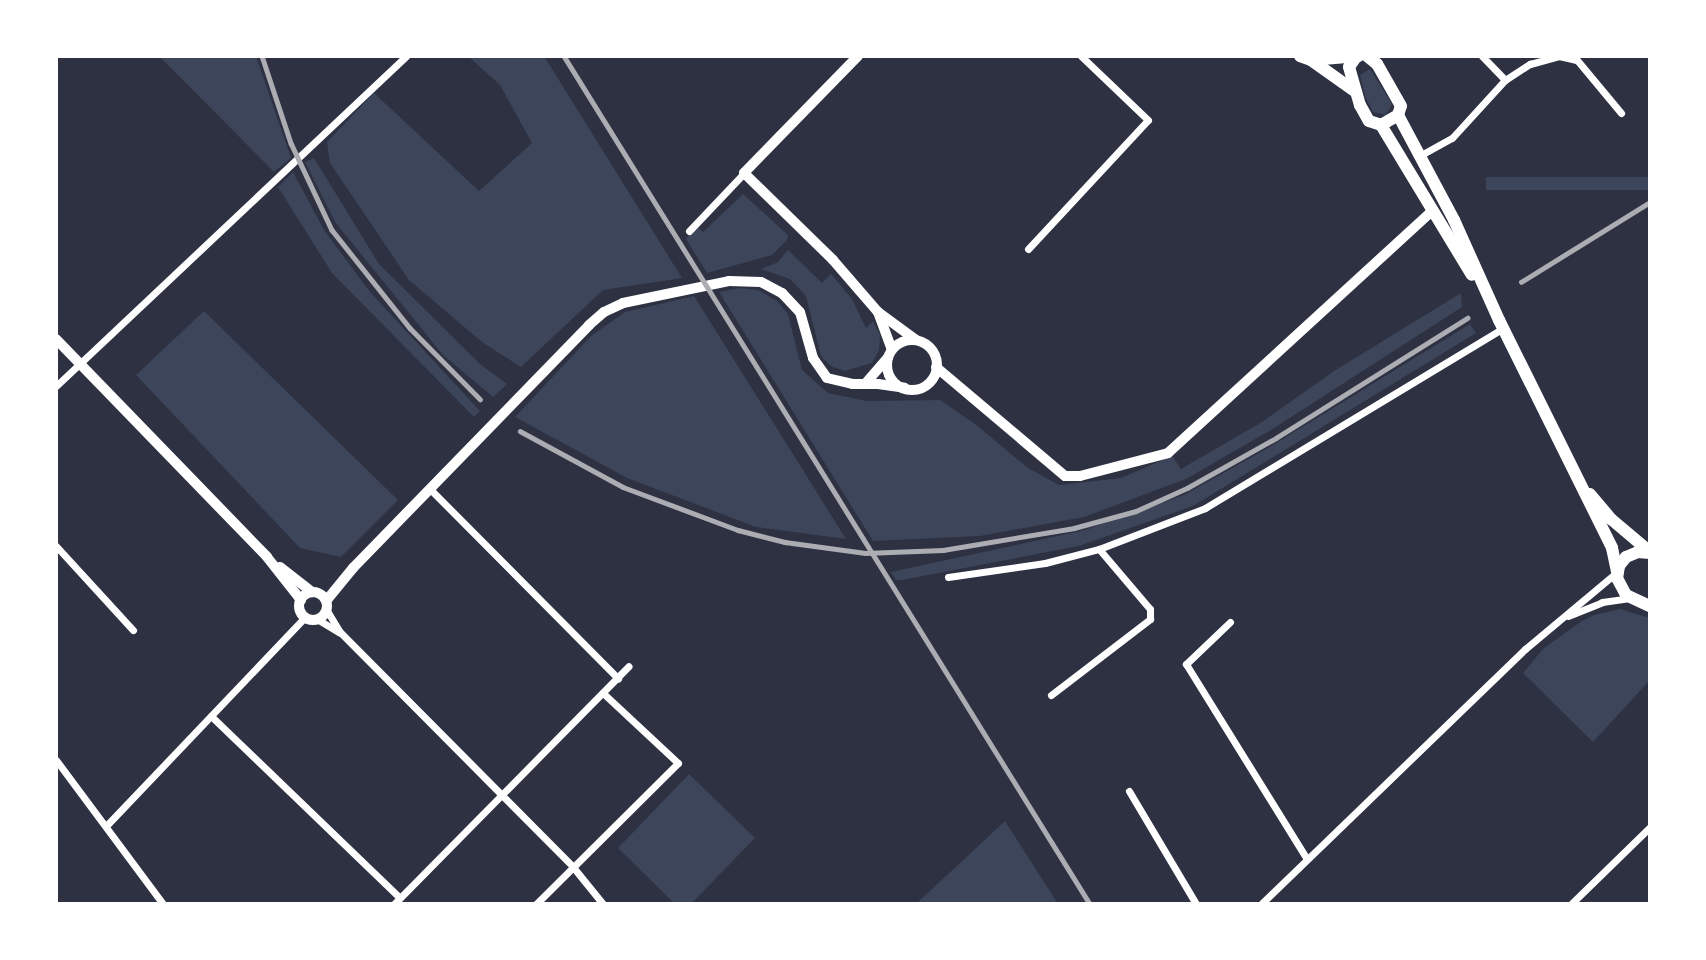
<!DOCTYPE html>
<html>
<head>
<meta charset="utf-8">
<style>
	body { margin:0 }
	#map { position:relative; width:1706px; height:960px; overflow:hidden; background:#2d3142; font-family:"IBM Plex Sans",sans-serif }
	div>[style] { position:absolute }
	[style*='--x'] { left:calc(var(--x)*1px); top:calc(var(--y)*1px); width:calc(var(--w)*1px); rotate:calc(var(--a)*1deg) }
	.green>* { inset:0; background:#3c4559; transform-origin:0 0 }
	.minor>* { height:7px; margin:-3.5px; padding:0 3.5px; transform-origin:3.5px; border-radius:3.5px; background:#fff }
	.tertiary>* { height:10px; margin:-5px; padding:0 5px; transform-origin:5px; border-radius:5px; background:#fff }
	.tertiary>.ring { margin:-5px; padding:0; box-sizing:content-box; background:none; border:10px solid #fff; border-radius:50% }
	.secondary>* { height:12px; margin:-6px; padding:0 6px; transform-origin:6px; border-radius:6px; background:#fff }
	.rail>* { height:4.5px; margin:-2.25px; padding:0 2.25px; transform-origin:2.25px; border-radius:2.25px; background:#abadb3 }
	span { translate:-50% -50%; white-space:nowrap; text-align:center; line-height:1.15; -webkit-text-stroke:5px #fff; paint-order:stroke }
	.frame { position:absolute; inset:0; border:58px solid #fff; pointer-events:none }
</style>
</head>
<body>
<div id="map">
	<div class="green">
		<div style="clip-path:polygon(159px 56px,256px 56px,291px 158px,274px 172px)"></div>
		<div style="clip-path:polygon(468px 56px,544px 56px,682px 278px,603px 290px,521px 367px,482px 342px,409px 280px,330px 163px,327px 142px,374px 93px,479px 191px,532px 143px,500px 85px)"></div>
		<div style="clip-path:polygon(1370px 69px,1392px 104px,1386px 115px,1373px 112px,1365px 96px,1360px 75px)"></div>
		<div style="clip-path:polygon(314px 158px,379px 264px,480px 364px,507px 384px,493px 397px,443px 355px,335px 222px,305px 162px)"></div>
		<div style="clip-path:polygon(293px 172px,324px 230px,370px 292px,480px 411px,474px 417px,332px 273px,278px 187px)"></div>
		<div style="left:1650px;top:177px;width:13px;height:164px;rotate:90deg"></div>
		<div style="clip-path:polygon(743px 194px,788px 235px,787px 240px,772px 255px,707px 273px,686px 239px,697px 226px,703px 232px)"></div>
		<div style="clip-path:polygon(788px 250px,822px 283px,831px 274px,852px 299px,866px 328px,873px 321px,880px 335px,879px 350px,872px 363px,845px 371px,831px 366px,821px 356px,806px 296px,790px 279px,761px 269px,778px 262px)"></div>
		<div style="clip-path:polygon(740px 288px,758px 290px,777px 301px,788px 314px,802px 370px,828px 393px,866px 401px,940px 400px,975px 424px,1028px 468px,1059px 485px,1121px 478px,1172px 456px,1181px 469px,1262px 422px,1334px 371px,1461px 293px,1462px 307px,1271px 430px,1186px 479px,1084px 517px,980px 536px,873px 541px,719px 292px)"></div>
		<div style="clip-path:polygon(694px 296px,793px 454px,846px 539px,756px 527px,627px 478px,515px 417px,591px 336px,625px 312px)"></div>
		<div style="clip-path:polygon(204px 311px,398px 500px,341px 557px,300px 548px,136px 375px)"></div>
		<div style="clip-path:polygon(1470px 324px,1476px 333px,1193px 506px,1079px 546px,902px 580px,896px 580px,891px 572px,1085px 530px,1184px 495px,1268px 448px)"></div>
		<div style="clip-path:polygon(1620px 609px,1650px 618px,1650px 680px,1593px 742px,1523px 673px,1544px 648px,1582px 621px,1594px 615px)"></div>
		<div style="clip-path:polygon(689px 774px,755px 838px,691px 904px,675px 904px,618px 848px)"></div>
		<div style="clip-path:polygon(1005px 821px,1058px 904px,916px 904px)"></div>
	</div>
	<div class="minor">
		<div style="--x:1482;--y:56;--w:33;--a:46"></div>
		<div style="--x:1421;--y:155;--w:35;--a:-29"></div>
		<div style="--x:1452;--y:138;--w:79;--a:-47.6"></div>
		<div style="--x:1505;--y:80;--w:30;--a:-33"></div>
		<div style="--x:1530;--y:64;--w:30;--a:-15"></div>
		<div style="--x:1559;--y:56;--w:18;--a:13"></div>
		<div style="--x:1577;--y:60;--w:69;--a:50.3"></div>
		<div style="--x:689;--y:231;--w:80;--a:-46.5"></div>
		<div style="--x:1028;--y:249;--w:176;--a:-47.1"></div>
		<div style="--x:1148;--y:120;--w:93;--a:-136.3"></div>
		<div style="--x:56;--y:386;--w:481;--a:-43.3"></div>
		<div style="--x:430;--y:489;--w:267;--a:45.2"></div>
		<div style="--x:56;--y:546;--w:114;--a:47.5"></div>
		<div style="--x:948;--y:577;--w:98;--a:-8.2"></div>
		<div style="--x:1045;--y:563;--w:56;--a:-14.5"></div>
		<div style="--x:1099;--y:549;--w:114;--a:-21.1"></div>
		<div style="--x:1205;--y:508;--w:348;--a:-31.1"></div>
		<div style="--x:326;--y:609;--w:27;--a:59"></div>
		<div style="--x:340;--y:632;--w:331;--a:45.2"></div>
		<div style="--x:573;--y:867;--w:48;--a:51"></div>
		<div style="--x:1568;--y:616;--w:37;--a:-22"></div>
		<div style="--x:1602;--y:602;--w:28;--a:-8"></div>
		<div style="--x:317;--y:619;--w:26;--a:31"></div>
		<div style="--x:1230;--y:622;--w:61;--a:136.3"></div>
		<div style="--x:1186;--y:664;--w:229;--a:58.2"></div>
		<div style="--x:1051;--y:695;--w:125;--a:-37.5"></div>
		<div style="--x:1150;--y:619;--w:10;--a:-90"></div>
		<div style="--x:1150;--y:609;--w:79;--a:-130.4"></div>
		<div style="--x:211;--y:716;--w:262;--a:43.9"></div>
		<div style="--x:56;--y:760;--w:179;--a:53.4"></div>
		<div style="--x:1129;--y:791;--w:131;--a:59.3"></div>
		<div style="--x:106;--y:826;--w:289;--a:-46.4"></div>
		<div style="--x:394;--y:904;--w:334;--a:-45.4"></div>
		<div style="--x:536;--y:904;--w:200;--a:-44.8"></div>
		<div style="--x:678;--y:763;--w:103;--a:-137"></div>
		<div style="--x:1261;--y:904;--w:367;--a:-44"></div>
		<div style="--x:1525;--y:649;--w:119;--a:-39.9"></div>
		<div style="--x:1571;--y:904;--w:110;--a:-44.3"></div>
	</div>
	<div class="tertiary">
		<div style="--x:858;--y:56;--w:163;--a:134.3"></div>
		<div style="--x:744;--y:173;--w:124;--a:44.3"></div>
		<div style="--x:833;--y:260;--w:69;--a:49.1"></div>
		<div style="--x:878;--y:312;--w:47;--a:36.4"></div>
		<div style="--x:878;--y:312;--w:40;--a:69.8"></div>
		<div style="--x:56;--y:339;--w:303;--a:45.9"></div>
		<div style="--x:267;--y:557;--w:55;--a:51.7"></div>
		<div class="ring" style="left:887px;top:340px;width:40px;height:40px"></div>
		<div style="--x:936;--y:367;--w:169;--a:40.2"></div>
		<div style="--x:1065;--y:476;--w:15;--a:0"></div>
		<div style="--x:1080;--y:476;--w:91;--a:-14.6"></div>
		<div style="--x:1168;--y:453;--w:358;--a:-42.5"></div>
		<div style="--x:865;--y:384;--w:35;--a:-49"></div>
		<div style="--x:280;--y:567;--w:41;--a:38"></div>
		<div class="ring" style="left:299px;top:592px;width:18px;height:18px"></div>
		<div style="--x:326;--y:601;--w:43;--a:-50.7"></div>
		<div style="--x:353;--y:568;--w:339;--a:-45.8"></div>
		<div style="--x:589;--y:325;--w:20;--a:-41"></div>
		<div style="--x:604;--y:312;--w:21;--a:-25"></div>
		<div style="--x:623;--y:303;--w:108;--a:-11.7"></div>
		<div style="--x:729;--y:281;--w:32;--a:2"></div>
		<div style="--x:761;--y:282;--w:24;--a:28"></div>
		<div style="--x:782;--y:293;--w:26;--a:47"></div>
		<div style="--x:800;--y:312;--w:48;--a:74.2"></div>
		<div style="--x:813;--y:358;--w:24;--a:55"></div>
		<div style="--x:827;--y:378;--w:26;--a:13"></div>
		<div style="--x:852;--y:384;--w:26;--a:0"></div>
		<div style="--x:878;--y:384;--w:27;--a:8"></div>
	</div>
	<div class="secondary">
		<div style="--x:1300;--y:56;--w:12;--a:20"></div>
		<div style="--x:1311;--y:60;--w:55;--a:35.4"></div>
		<div style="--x:1356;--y:57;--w:12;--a:125"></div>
		<div style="--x:1349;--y:67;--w:40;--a:74"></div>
		<div style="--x:1360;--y:105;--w:18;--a:61"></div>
		<div style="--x:1369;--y:121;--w:13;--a:18"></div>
		<div style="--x:1381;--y:125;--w:20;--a:-30"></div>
		<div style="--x:1398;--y:115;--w:9;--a:-72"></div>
		<div style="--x:1401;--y:106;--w:48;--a:-119.7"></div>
		<div style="--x:1377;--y:64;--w:13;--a:-141"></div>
		<div style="--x:1311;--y:60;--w:48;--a:-4.8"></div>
		<div style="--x:1398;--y:115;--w:119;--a:61.9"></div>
		<div style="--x:1454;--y:220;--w:110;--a:65.8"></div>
		<div style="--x:1499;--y:320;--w:254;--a:63.6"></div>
		<div style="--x:1612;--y:548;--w:25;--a:78"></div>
		<div style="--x:1381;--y:125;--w:175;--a:58.8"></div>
		<div style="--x:1590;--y:494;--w:33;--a:50"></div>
		<div style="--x:1611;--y:519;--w:51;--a:40.2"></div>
		<div style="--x:1650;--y:553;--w:12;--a:-175"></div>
		<div style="--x:1638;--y:552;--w:13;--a:157"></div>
		<div style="--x:1626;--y:557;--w:11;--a:128"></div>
		<div style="--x:1619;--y:566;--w:12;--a:99"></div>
		<div style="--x:1617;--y:578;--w:19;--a:62"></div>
		<div style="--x:1626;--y:595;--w:26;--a:25"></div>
	</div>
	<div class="rail">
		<div style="--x:262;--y:56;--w:92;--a:71.6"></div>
		<div style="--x:291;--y:143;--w:96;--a:64.8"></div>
		<div style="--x:332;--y:230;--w:125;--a:51.5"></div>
		<div style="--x:410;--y:328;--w:100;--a:45.4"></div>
		<div style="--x:564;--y:56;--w:998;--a:58.19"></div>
		<div style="--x:1521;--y:282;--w:152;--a:-31.8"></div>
		<div style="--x:520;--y:431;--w:117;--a:28.5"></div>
		<div style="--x:623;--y:487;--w:123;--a:20.5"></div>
		<div style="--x:738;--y:530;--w:49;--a:14.3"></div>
		<div style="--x:785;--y:542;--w:81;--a:7.8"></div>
		<div style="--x:865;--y:553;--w:78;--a:-2.2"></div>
		<div style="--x:943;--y:550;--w:133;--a:-9.5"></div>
		<div style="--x:1074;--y:528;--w:64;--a:-15.3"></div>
		<div style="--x:1136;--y:511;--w:56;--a:-24.3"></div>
		<div style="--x:1187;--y:488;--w:102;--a:-29.3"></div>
		<div style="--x:1276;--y:438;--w:226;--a:-32.1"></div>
	</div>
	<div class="frame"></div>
</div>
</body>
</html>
